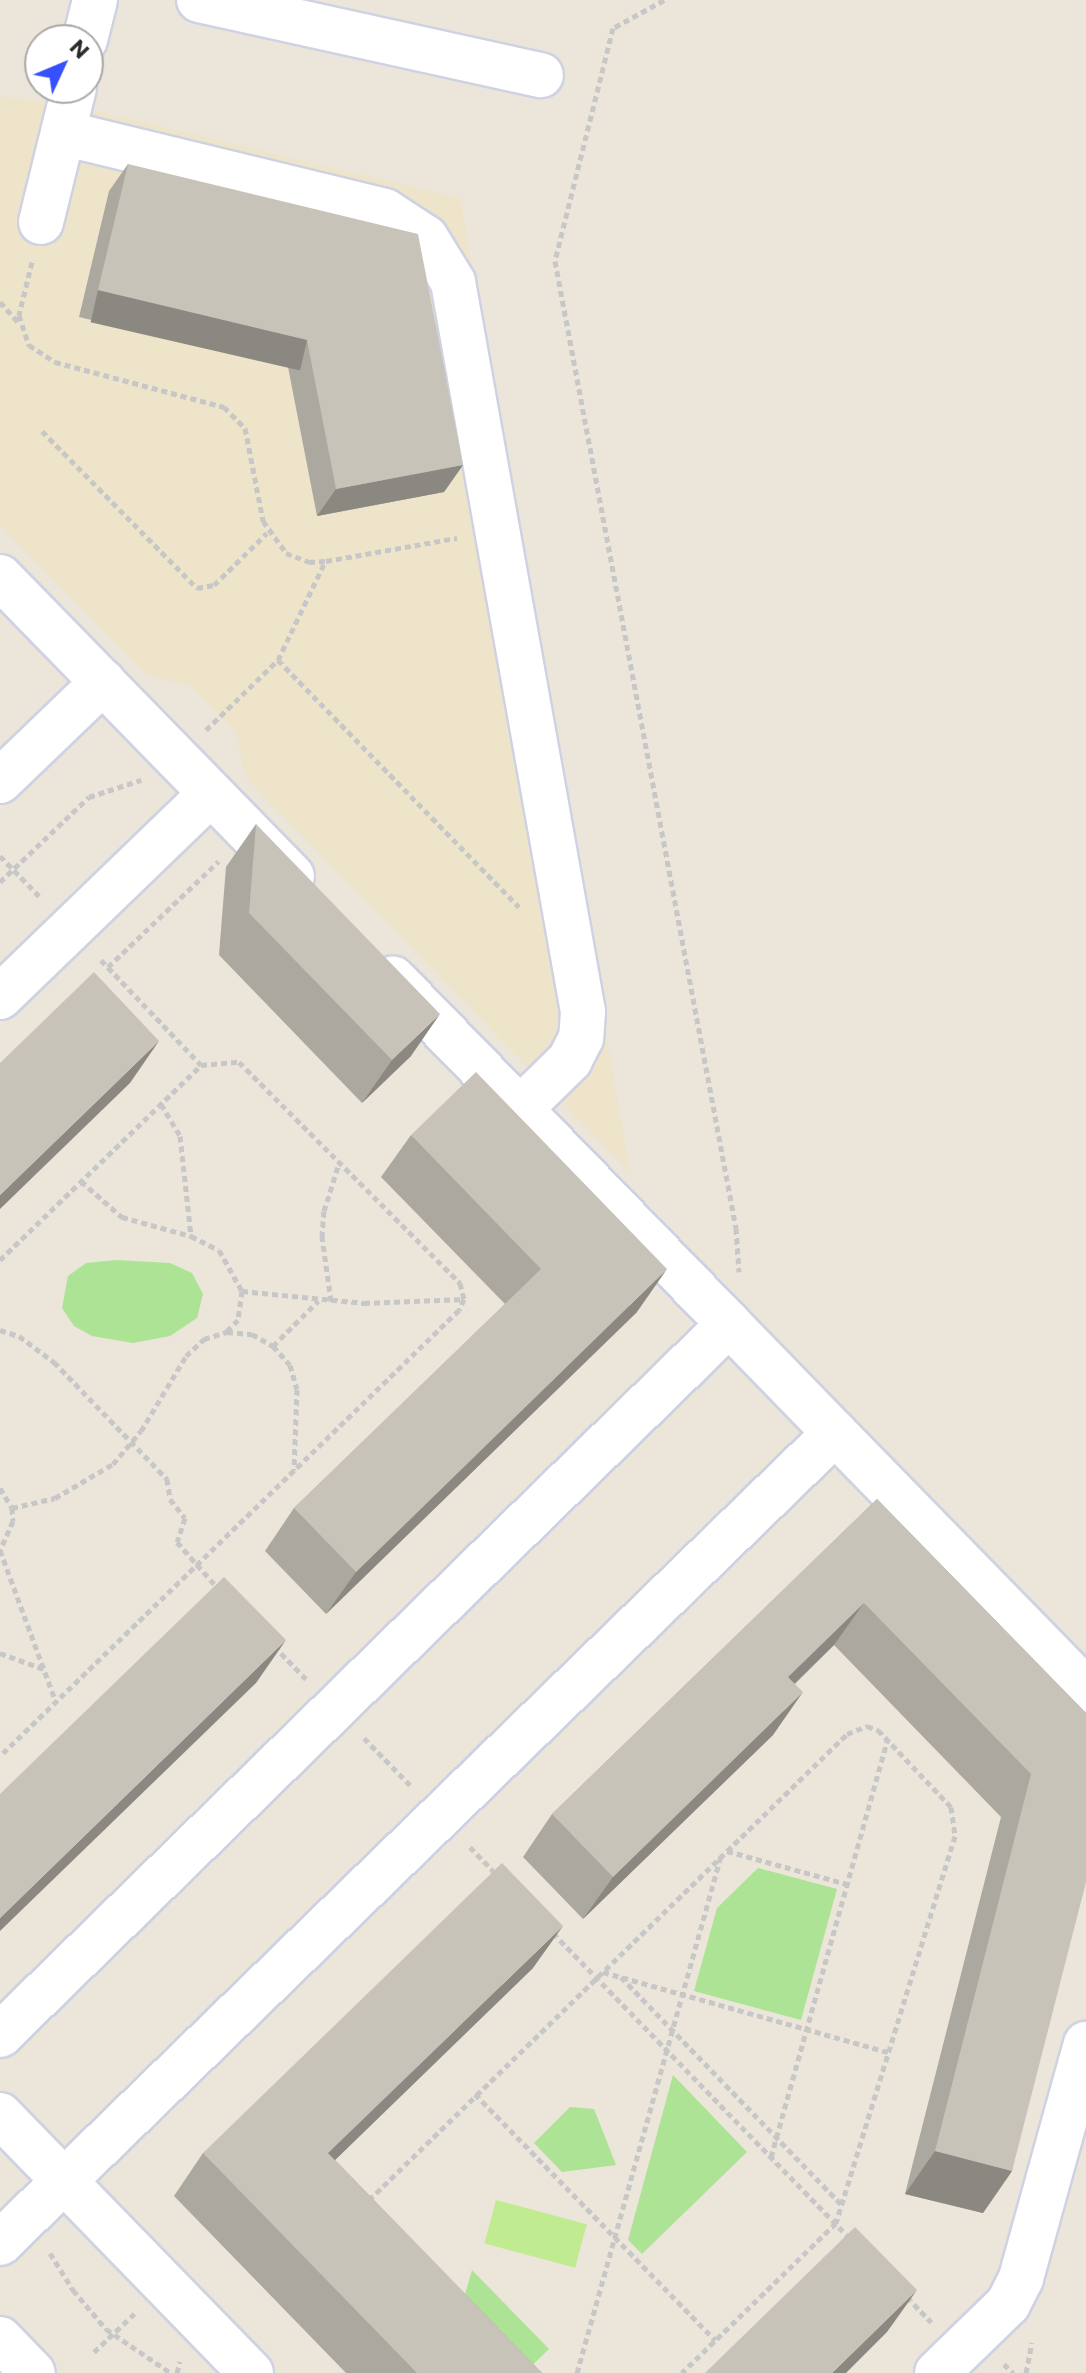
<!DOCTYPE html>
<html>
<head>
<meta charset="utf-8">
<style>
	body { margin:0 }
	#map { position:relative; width:1086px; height:2373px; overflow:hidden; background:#ebe5da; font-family:Commissioner,sans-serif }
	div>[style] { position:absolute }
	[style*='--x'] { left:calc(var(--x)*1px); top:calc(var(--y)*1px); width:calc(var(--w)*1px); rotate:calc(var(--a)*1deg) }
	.education>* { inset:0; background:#eee4c9 }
	.green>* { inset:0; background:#ace395 }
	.pitch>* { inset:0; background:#c0eb90; transform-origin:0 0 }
	.path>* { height:5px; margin-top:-2.5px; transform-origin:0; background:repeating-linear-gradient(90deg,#c7c7c7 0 6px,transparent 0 10px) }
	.roads { filter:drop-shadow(2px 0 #cfd2e2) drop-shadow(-2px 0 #cfd2e2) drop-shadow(0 2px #cfd2e2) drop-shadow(0 -2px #cfd2e2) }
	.minor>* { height:44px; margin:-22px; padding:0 22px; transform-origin:22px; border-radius:22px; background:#fff }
	.wall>* { inset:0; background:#aba89f }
	.shaded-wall>* { inset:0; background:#8b8882; transform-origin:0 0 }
	.building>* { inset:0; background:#c7c3b9 }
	span { translate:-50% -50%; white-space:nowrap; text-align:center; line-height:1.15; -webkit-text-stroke:8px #fff; paint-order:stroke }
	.north { position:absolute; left:24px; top:24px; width:80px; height:80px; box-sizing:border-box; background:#fff; border:2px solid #a9a9a9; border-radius:50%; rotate:46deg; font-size:22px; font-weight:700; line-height:32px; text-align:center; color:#292929 }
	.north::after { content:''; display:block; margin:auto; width:28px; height:36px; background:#3650fd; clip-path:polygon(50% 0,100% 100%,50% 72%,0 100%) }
</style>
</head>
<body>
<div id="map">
	<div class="education">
		<div style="clip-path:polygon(0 96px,70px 105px,460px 198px,630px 1172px,246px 778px,236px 733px,220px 716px,190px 686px,146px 675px,0 525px)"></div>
	</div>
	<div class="green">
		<div style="clip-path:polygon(116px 1260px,170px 1263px,192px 1273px,203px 1294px,197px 1318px,170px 1336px,133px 1343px,92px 1336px,74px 1326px,62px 1308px,68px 1276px,86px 1263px)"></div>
		<div style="clip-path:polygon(758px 1868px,837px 1889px,801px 2020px,694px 1991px,717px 1908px)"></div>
		<div style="clip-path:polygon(673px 2075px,747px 2152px,642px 2254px,628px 2240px)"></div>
		<div style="clip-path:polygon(570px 2107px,594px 2109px,616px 2165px,562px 2172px,534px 2143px)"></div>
		<div style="clip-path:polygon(472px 2270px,549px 2349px,524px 2373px,457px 2322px)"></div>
	</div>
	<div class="pitch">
		<div style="left:496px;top:2200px;width:94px;height:45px;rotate:15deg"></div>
	</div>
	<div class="path">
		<div style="--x:664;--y:0;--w:58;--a:151.2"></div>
		<div style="--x:613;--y:28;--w:240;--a:104"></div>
		<div style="--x:555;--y:261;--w:984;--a:79.4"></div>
		<div style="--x:736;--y:1228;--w:44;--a:86.1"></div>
		<div style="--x:32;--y:262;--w:55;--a:103.8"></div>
		<div style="--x:19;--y:315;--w:32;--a:72"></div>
		<div style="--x:29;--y:345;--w:31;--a:33"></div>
		<div style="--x:55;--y:362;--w:175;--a:14.9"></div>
		<div style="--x:224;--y:407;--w:30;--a:45"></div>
		<div style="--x:245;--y:428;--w:95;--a:79"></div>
		<div style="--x:263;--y:521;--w:39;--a:54"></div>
		<div style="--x:286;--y:553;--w:25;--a:21"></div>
		<div style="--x:309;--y:562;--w:17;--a:-3"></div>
		<div style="--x:326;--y:561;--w:133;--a:-10"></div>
		<div style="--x:0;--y:302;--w:27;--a:48"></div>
		<div style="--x:42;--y:431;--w:221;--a:45.4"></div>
		<div style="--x:197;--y:588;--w:17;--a:-10"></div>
		<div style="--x:214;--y:585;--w:74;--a:-44.5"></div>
		<div style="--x:278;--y:660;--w:109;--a:-64.4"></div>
		<div style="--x:206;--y:730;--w:100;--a:-44.2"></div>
		<div style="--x:278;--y:660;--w:345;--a:45.7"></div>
		<div style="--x:0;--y:856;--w:59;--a:45.7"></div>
		<div style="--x:0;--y:882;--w:123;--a:-43.7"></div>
		<div style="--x:89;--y:797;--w:55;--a:-18.1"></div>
		<div style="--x:101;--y:960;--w:145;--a:46.4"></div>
		<div style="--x:108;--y:967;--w:153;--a:-43.7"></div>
		<div style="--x:161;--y:1104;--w:37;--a:59"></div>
		<div style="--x:180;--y:1136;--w:101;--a:83.7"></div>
		<div style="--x:81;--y:1181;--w:55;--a:41.3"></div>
		<div style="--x:122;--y:1217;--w:72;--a:15.4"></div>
		<div style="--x:191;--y:1236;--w:31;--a:27"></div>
		<div style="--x:219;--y:1250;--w:47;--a:60.7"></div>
		<div style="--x:242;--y:1291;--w:29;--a:98"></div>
		<div style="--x:238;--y:1320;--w:16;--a:135"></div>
		<div style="--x:0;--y:1260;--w:280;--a:-44.1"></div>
		<div style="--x:201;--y:1065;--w:38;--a:-5"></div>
		<div style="--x:239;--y:1062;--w:313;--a:45"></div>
		<div style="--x:460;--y:1283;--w:16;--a:76"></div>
		<div style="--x:464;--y:1299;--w:12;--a:114"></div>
		<div style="--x:459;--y:1310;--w:640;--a:135.82"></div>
		<div style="--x:242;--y:1291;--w:123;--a:5.6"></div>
		<div style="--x:364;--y:1303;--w:100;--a:-2.3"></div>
		<div style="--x:331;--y:1301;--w:65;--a:-98"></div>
		<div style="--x:322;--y:1237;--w:26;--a:-86"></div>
		<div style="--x:324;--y:1211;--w:53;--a:-72.6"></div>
		<div style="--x:0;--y:1330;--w:20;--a:18"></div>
		<div style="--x:19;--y:1336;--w:44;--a:36.6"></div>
		<div style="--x:54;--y:1362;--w:163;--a:46"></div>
		<div style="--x:167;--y:1479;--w:20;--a:81"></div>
		<div style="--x:170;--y:1499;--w:24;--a:52"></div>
		<div style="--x:185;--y:1518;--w:25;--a:108"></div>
		<div style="--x:177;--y:1542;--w:60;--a:48.4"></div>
		<div style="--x:273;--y:1346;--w:64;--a:-45"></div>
		<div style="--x:0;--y:1488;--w:23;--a:59"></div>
		<div style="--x:12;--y:1508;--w:13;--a:86"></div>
		<div style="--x:13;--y:1521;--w:32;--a:114"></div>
		<div style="--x:12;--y:1508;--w:44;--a:-13.1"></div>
		<div style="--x:55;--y:1498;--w:67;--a:-30.4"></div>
		<div style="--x:113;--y:1464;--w:43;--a:-49.7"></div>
		<div style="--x:141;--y:1431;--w:87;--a:-59"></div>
		<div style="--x:186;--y:1356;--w:25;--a:-43"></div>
		<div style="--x:204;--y:1339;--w:24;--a:-17"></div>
		<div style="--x:227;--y:1332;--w:25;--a:5"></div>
		<div style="--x:252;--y:1334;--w:24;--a:30"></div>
		<div style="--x:273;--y:1346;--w:25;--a:48"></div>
		<div style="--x:290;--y:1365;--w:25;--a:74"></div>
		<div style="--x:297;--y:1389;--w:81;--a:92.1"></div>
		<div style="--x:0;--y:1550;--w:162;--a:69.8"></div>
		<div style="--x:274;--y:1646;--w:46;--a:45.9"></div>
		<div style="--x:0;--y:1653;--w:47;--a:20"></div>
		<div style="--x:364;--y:1738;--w:66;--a:45.6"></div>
		<div style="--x:470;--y:1847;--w:37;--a:46"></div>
		<div style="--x:727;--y:1851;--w:124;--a:15.4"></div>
		<div style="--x:553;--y:1933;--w:426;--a:45.8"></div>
		<div style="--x:603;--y:1972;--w:296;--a:15.7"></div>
		<div style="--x:621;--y:1977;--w:316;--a:45.9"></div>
		<div style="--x:475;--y:2094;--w:344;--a:45.7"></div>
		<div style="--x:771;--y:2157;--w:432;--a:-74.4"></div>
		<div style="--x:369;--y:2200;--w:668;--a:-44.27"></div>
		<div style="--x:847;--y:1734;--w:22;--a:-22"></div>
		<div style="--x:867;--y:1726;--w:12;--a:20"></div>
		<div style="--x:878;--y:1730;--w:106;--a:46.5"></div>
		<div style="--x:951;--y:1807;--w:29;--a:82"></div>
		<div style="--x:955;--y:1836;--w:405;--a:107.1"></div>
		<div style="--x:836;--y:2223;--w:215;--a:135.8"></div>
		<div style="--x:50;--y:2253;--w:44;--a:58.1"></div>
		<div style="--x:73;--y:2290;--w:51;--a:49.8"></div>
		<div style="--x:106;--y:2329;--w:78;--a:34.1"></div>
		<div style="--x:907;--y:2297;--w:35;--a:46"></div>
		<div style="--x:94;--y:2352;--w:57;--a:-43.6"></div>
		<div style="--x:1004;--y:2364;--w:13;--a:45"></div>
		<div style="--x:177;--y:2373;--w:12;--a:-76"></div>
		<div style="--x:577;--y:2373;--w:537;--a:-74.44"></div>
		<div style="--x:1026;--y:2373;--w:31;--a:-79"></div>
	</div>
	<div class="roads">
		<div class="minor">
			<div style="--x:199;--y:0;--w:350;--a:12.4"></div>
			<div style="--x:85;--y:40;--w:41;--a:-76"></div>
			<div style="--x:63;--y:133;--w:331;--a:13.6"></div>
			<div style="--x:385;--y:211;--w:49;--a:33.4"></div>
			<div style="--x:426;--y:238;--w:52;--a:58.5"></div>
			<div style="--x:453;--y:282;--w:741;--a:79.9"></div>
			<div style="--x:583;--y:1012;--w:26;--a:94"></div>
			<div style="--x:581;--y:1038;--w:25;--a:117"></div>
			<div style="--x:570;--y:1060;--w:70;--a:135.6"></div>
			<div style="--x:41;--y:222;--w:138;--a:-76.2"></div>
			<div style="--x:0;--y:577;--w:418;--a:45.7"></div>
			<div style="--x:0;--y:781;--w:143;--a:-43.9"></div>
			<div style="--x:0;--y:997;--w:293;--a:-44"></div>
			<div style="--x:729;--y:1324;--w:152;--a:45.8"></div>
			<div style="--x:0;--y:2035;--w:1018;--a:-44.28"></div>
			<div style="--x:729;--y:1324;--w:482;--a:-134.2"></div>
			<div style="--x:0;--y:2115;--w:360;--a:45.8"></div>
			<div style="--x:0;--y:2243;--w:1163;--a:-44.13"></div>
			<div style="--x:835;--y:1433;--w:359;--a:45.7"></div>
			<div style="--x:0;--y:2339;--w:47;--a:45.9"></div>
			<div style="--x:937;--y:2373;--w:99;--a:-44.2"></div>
			<div style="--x:1008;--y:2304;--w:29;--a:-63"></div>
			<div style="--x:1021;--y:2278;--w:243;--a:-74.5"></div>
		</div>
	</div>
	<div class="wall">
		<div style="clip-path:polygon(128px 164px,463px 465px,444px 492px,317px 516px,288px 367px,79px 317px,109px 191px)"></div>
		<div style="clip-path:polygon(256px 824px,411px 1056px,362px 1103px,219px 955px,226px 867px)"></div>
		<div style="clip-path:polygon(411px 1135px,637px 1312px,326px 1614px,265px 1551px,294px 1508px,505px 1304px,381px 1177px)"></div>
		<div style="clip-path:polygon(877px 1499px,1086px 1713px,1012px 2171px,983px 2213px,905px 2194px,1001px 1817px,834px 1645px,795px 1684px,773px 1735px,583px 1919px,523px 1857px,552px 1814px)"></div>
		<div style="clip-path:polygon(533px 1968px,335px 2160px,542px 2373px,346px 2373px,174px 2196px,203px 2153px)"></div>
	</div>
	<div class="shaded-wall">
		<div style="left:98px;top:290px;width:215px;height:33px;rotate:13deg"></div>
		<div style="clip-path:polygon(463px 465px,444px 492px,317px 516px,336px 489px)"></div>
		<div style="clip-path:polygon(440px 1014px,411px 1056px,362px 1103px,392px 1060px)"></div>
		<div style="clip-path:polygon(159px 1041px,130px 1083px,0 1209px,0 1195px)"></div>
		<div style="clip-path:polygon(667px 1269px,637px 1312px,326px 1614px,356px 1572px)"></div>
		<div style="clip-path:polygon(864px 1603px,834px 1645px,758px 1719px,788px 1677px)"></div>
		<div style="clip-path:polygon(286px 1640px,256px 1683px,0 1931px,0 1918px)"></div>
		<div style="clip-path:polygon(803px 1692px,773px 1735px,583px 1919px,613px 1877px)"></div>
		<div style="clip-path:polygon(563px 1926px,533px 1968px,299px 2195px,328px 2153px)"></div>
		<div style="clip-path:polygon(935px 2151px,1012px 2171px,983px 2213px,905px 2194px)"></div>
		<div style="clip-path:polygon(917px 2290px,887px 2332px,846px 2373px,832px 2373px)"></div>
	</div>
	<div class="building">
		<div style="clip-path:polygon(128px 164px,418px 234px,463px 465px,336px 489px,307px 340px,98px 290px)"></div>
		<div style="clip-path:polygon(256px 824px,440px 1014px,392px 1060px,249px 913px)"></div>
		<div style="clip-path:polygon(94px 972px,159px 1041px,0 1195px,0 1063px)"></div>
		<div style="clip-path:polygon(476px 1072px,667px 1269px,356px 1572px,294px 1508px,541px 1269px,411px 1135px)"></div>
		<div style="clip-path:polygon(877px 1499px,1086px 1713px,1086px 1882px,1012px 2171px,935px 2151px,1031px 1774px,864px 1603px,788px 1677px,803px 1692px,613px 1877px,552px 1814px)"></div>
		<div style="clip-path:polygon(224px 1577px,286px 1640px,0 1918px,0 1794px)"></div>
		<div style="clip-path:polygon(502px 1863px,563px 1926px,328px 2153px,542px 2373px,417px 2373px,203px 2153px)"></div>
		<div style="clip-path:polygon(855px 2227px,917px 2290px,832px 2373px,705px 2373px)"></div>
	</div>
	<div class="north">N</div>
</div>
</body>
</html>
